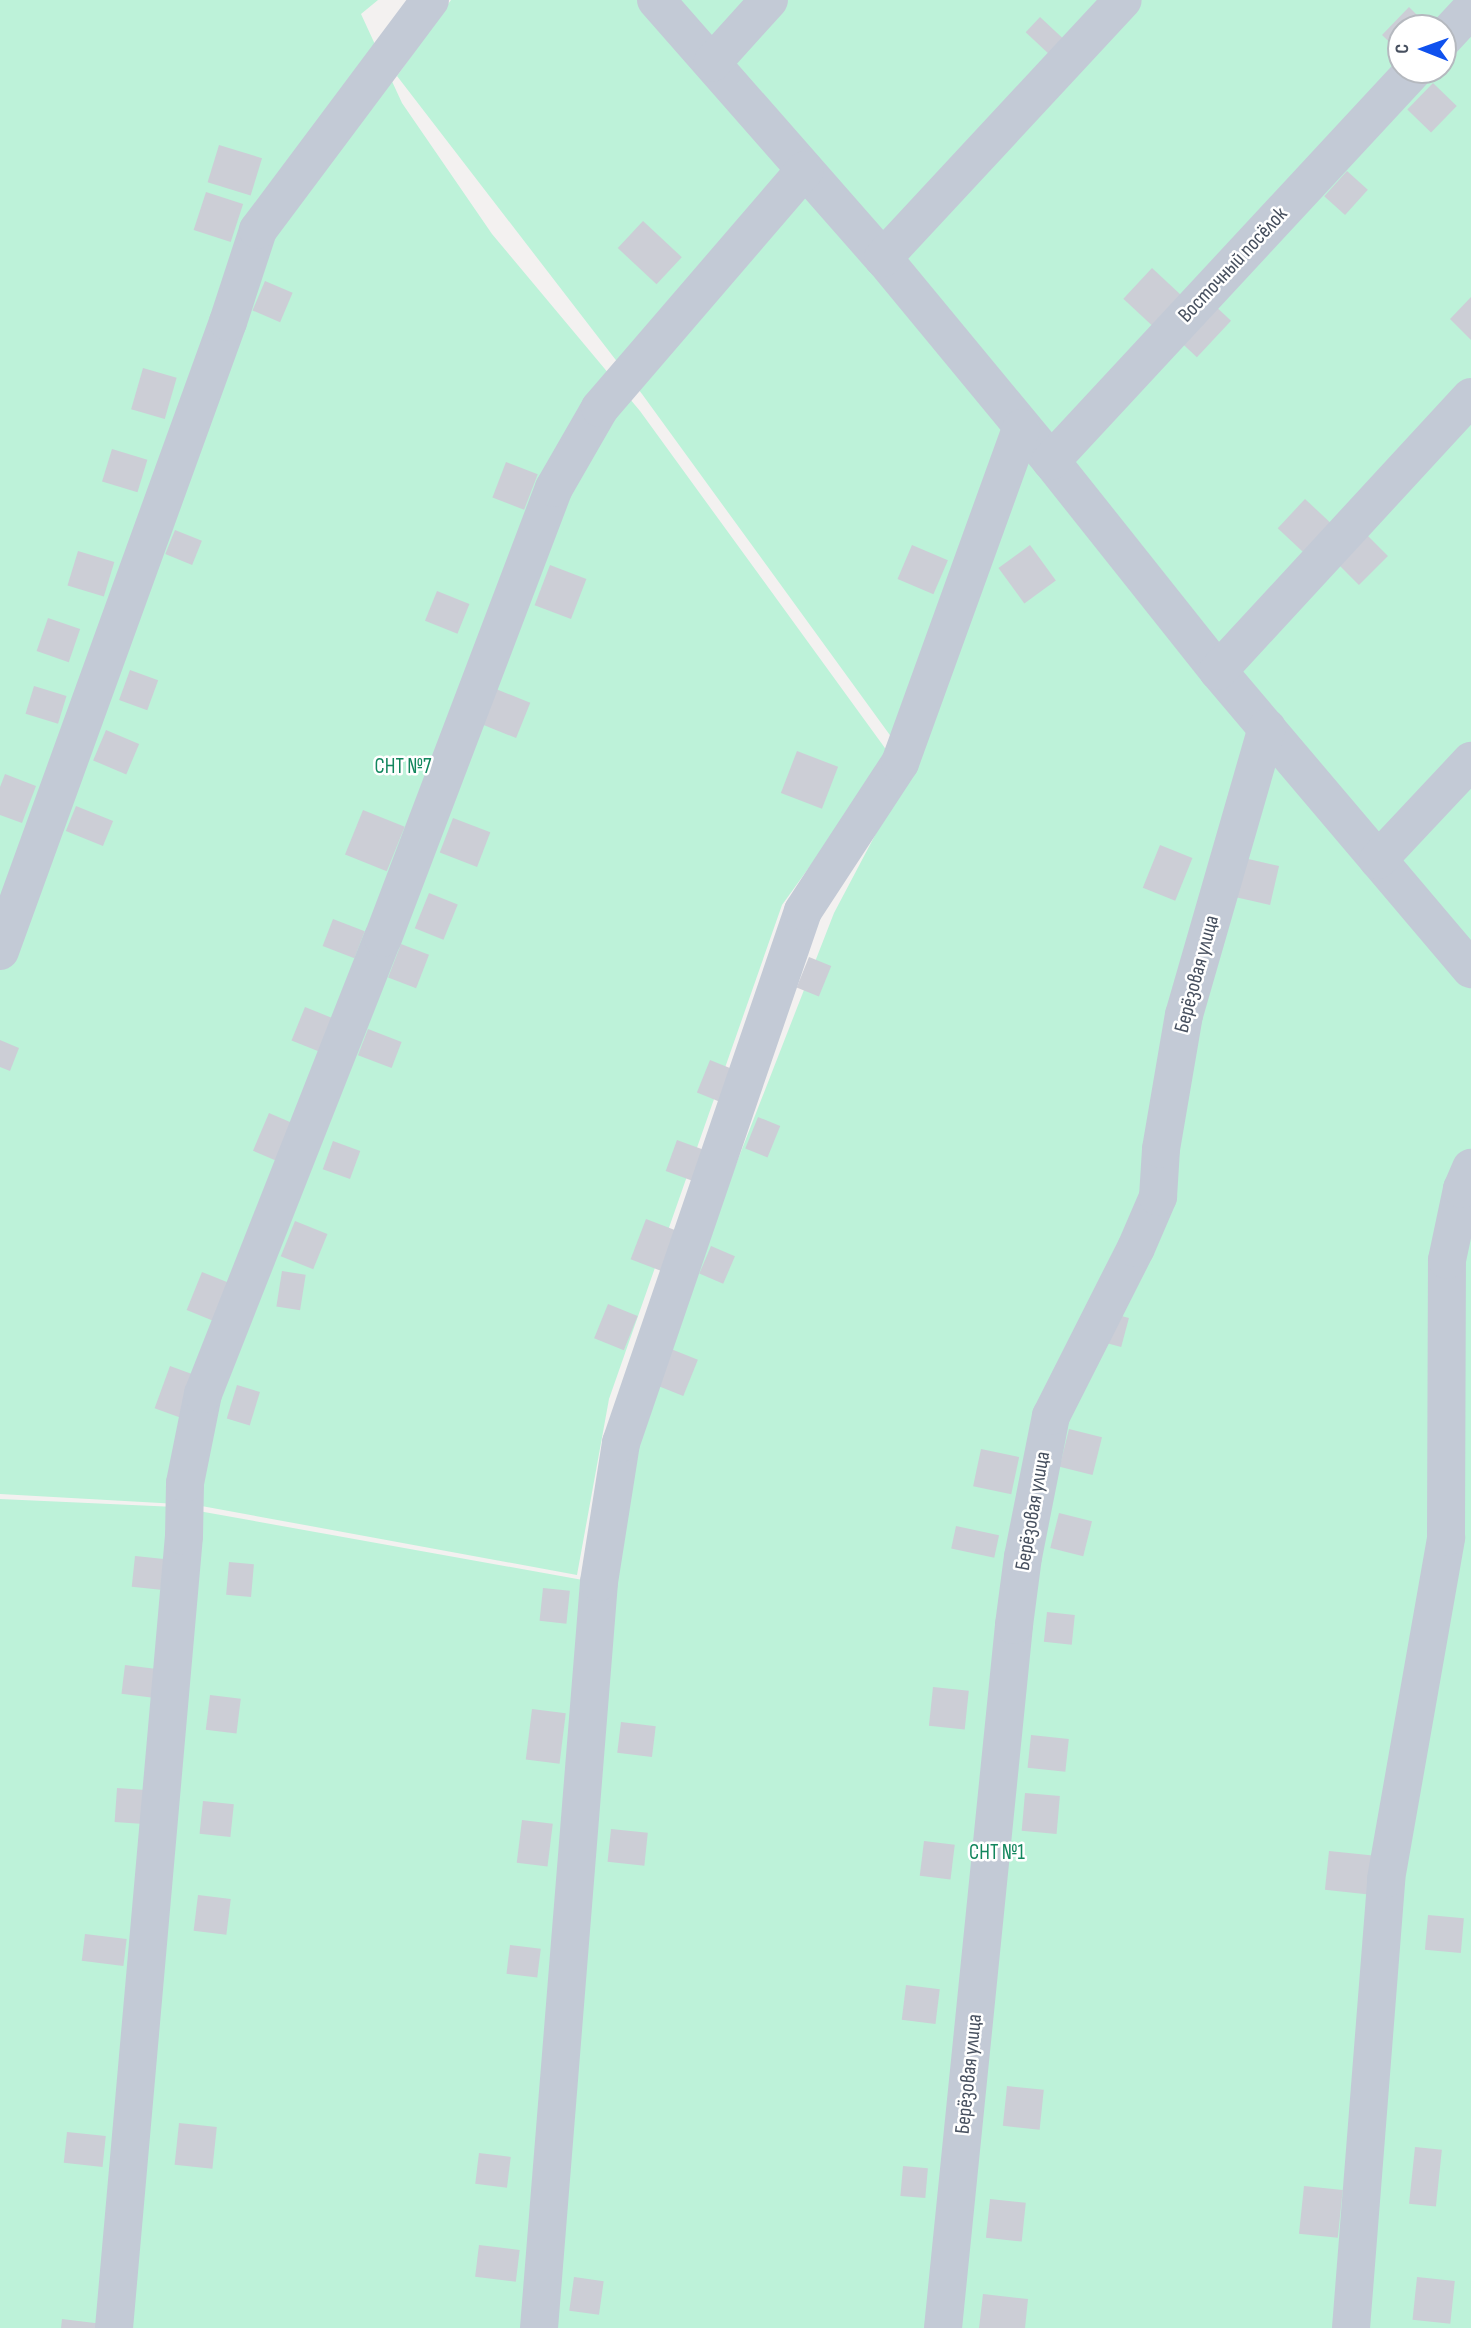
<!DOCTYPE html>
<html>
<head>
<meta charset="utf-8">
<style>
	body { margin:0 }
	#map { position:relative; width:1471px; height:2328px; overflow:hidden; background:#f3f1f0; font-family:"Sofia Sans Condensed",sans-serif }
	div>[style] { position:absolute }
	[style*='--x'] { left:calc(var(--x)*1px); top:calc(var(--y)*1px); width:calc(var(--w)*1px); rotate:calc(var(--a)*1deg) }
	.green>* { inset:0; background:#bdf2d9 }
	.building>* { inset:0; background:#ccced6; transform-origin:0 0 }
	.minor>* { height:38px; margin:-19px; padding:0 19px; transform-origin:19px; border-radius:19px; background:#c3cad6 }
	span { translate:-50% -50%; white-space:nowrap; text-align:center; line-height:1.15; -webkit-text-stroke:5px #fff; paint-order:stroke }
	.street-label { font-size:21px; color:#47505f }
	.park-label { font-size:21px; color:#12865d }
	.north { position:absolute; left:1387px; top:14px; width:70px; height:70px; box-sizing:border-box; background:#fff; border:2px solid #b5b9bf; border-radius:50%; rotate:271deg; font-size:19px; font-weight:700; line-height:28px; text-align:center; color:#47505f }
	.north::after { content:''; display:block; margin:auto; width:24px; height:32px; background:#0f51ee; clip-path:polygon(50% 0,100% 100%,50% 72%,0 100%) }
</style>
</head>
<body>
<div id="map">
	<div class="green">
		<div style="clip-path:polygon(0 0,378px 0,361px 14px,402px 103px,492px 234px,640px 411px,890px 755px,782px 905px,609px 1399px,577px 1575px,196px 1505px,0 1494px)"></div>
		<div style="clip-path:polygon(evenodd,451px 0,1471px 0,1471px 2328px,0 2328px,0 1499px,176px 1507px,605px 1584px,627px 1444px,834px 913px,882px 822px,908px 760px,642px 394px,397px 76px,451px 0,1401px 28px,1443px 28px,1443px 70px,1401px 70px,1401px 28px)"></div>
	</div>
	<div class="building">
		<div style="clip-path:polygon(1409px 7px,1430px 28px,1401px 28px,1401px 53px,1382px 35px)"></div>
		<div style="left:1040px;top:17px;width:34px;height:21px;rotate:43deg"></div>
		<div style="left:1433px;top:83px;width:33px;height:37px;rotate:44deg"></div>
		<div style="left:219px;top:145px;width:45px;height:39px;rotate:17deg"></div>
		<div style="left:1347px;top:171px;width:28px;height:34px;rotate:42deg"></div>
		<div style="left:206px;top:192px;width:39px;height:40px;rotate:18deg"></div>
		<div style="left:643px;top:221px;width:53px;height:37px;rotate:43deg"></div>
		<div style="left:1152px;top:268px;width:44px;height:42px;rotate:43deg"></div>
		<div style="left:265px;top:281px;width:30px;height:32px;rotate:23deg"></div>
		<div style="clip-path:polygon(1471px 297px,1471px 340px,1450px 319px)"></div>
		<div style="left:1212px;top:303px;width:26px;height:50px;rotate:43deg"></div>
		<div style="left:143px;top:368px;width:35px;height:43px;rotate:16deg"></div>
		<div style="left:112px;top:449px;width:37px;height:34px;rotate:17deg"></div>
		<div style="left:506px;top:462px;width:34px;height:38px;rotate:21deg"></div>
		<div style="left:1305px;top:499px;width:38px;height:40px;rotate:43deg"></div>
		<div style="left:175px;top:530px;width:29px;height:26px;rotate:22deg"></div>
		<div style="left:1366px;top:534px;width:31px;height:41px;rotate:45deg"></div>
		<div style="left:912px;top:545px;width:39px;height:37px;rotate:23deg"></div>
		<div style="left:1030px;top:545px;width:44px;height:39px;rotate:54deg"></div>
		<div style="left:78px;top:551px;width:38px;height:36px;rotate:17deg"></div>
		<div style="left:550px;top:565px;width:39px;height:43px;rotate:21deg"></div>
		<div style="left:437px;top:591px;width:35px;height:32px;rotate:22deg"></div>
		<div style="left:48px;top:618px;width:34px;height:35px;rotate:19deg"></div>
		<div style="left:130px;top:670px;width:30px;height:32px;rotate:20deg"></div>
		<div style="left:34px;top:686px;width:34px;height:29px;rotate:17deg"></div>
		<div style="left:496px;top:689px;width:37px;height:38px;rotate:22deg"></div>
		<div style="left:106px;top:730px;width:36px;height:33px;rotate:23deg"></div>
		<div style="left:797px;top:751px;width:44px;height:45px;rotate:21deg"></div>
		<div style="clip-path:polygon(5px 774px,36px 786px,22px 823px,0 815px,0 787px)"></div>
		<div style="left:76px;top:806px;width:40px;height:27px;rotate:22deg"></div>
		<div style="left:363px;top:810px;width:45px;height:48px;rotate:22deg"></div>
		<div style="left:453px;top:818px;width:40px;height:37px;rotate:21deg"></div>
		<div style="left:1160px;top:845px;width:35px;height:46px;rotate:22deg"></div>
		<div style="left:1244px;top:858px;width:36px;height:40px;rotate:13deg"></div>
		<div style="left:429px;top:893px;width:31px;height:38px;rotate:22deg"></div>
		<div style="left:333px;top:919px;width:34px;height:29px;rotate:21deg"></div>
		<div style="left:401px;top:944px;width:30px;height:36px;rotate:21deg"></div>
		<div style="left:809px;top:957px;width:24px;height:33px;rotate:22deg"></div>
		<div style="left:305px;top:1007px;width:31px;height:36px;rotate:22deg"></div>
		<div style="left:368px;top:1029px;width:36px;height:28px;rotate:21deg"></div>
		<div style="clip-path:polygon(0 1040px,19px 1048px,10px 1071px,0 1067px)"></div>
		<div style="left:710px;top:1060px;width:24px;height:35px;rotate:22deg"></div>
		<div style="left:269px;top:1113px;width:26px;height:41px;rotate:23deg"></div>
		<div style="left:758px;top:1117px;width:24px;height:34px;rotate:22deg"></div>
		<div style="left:677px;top:1140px;width:29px;height:33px;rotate:20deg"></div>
		<div style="left:333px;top:1141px;width:29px;height:30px;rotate:20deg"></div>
		<div style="left:646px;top:1219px;width:33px;height:43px;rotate:21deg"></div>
		<div style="left:295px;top:1221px;width:35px;height:38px;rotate:22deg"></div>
		<div style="left:711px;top:1246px;width:26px;height:30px;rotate:23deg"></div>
		<div style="left:282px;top:1271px;width:24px;height:36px;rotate:9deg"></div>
		<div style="left:202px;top:1272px;width:35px;height:41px;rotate:22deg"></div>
		<div style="left:608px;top:1304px;width:32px;height:37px;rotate:22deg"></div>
		<div style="left:1099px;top:1310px;width:31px;height:30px;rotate:15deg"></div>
		<div style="left:671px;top:1349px;width:29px;height:39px;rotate:22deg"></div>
		<div style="left:170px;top:1366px;width:27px;height:45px;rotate:20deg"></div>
		<div style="left:237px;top:1385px;width:24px;height:35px;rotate:17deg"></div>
		<div style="left:1069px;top:1429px;width:34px;height:39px;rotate:14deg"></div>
		<div style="left:981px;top:1449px;width:39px;height:38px;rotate:12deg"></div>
		<div style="left:1059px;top:1513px;width:34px;height:36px;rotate:14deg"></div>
		<div style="left:956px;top:1526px;width:44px;height:23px;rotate:12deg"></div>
		<div style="left:135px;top:1556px;width:29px;height:31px;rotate:6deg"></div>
		<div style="left:229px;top:1562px;width:25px;height:33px;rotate:5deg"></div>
		<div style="left:543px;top:1588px;width:27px;height:33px;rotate:6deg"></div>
		<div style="left:1047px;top:1612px;width:28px;height:30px;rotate:6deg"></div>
		<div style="left:125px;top:1665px;width:34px;height:29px;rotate:7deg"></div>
		<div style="left:933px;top:1687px;width:36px;height:39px;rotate:6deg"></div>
		<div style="left:210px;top:1695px;width:31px;height:35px;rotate:7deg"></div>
		<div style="left:532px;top:1709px;width:34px;height:51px;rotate:7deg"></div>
		<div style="left:621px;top:1722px;width:35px;height:31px;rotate:7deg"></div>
		<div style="left:1031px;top:1735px;width:38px;height:33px;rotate:6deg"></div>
		<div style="left:117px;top:1788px;width:29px;height:34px;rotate:4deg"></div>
		<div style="left:1025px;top:1793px;width:35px;height:38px;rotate:5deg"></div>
		<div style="left:203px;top:1801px;width:31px;height:33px;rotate:6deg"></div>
		<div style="left:522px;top:1820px;width:31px;height:43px;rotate:7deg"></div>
		<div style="left:611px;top:1829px;width:37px;height:33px;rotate:6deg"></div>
		<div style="left:924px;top:1841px;width:31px;height:35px;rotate:7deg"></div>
		<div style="left:1329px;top:1851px;width:44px;height:39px;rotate:6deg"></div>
		<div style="left:198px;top:1895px;width:33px;height:36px;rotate:7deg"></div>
		<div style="left:1428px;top:1915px;width:36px;height:35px;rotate:5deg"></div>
		<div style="left:85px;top:1934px;width:42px;height:27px;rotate:7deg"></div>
		<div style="left:510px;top:1945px;width:31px;height:29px;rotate:7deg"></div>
		<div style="left:906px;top:1985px;width:34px;height:35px;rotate:7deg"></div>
		<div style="left:1007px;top:2086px;width:37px;height:40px;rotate:6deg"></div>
		<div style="left:179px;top:2123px;width:38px;height:42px;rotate:6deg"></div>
		<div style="left:67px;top:2132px;width:39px;height:31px;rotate:6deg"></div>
		<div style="left:1415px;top:2147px;width:27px;height:57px;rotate:6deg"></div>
		<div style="left:479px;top:2153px;width:32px;height:31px;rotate:7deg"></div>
		<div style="left:903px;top:2166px;width:25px;height:30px;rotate:5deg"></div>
		<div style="left:1304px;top:2186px;width:39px;height:48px;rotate:6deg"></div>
		<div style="left:990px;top:2199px;width:36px;height:39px;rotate:6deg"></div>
		<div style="left:479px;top:2245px;width:41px;height:32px;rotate:7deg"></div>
		<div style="left:574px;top:2277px;width:30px;height:34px;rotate:8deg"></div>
		<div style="left:1417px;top:2277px;width:38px;height:43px;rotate:6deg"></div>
		<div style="clip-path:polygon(983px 2294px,1028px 2299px,1025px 2328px,979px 2328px)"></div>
		<div style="clip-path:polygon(62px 2319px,103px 2324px,102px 2328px,61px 2328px)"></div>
	</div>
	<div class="minor">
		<div style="--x:656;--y:0;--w:344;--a:48.7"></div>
		<div style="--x:883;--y:258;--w:264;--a:50.4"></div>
		<div style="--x:1051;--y:461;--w:268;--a:51.5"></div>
		<div style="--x:1218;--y:671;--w:391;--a:49.7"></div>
		<div style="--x:1443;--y:39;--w:41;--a:-47"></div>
		<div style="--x:712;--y:63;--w:85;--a:-47.9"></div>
		<div style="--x:883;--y:258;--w:352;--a:-47.1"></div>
		<div style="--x:1051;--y:461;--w:534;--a:-47.13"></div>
		<div style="--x:1218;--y:671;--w:373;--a:-47.3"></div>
		<div style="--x:1378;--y:860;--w:136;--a:-46.8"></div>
		<div style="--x:0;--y:951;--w:669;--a:-70.08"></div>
		<div style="--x:228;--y:322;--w:97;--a:-71.9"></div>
		<div style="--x:258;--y:230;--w:287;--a:-53.2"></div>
		<div style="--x:114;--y:2328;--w:795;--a:-84.95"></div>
		<div style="--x:184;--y:1536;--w:53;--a:-88.9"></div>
		<div style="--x:185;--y:1483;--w:91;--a:-78.6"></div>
		<div style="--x:203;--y:1394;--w:490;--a:-68.5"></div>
		<div style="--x:383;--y:938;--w:481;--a:-69.2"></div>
		<div style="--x:554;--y:488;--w:92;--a:-60.1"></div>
		<div style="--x:600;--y:408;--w:314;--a:-49.3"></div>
		<div style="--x:539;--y:2328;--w:748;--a:-85.4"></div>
		<div style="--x:599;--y:1582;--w:141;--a:-81"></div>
		<div style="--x:621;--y:1443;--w:562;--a:-71.11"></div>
		<div style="--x:803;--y:911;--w:177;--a:-56.8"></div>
		<div style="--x:900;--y:763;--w:356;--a:-70.1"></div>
		<div style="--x:943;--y:2328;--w:707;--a:-84.23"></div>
		<div style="--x:1014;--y:1625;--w:69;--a:-82.5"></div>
		<div style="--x:1023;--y:1557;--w:144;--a:-78.8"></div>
		<div style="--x:1051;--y:1416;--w:188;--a:-63.2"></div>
		<div style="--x:1136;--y:1248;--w:56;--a:-66.7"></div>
		<div style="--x:1158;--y:1197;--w:48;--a:-86.4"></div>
		<div style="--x:1161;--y:1149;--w:136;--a:-80.3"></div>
		<div style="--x:1184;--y:1015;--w:299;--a:-73.9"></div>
		<div style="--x:1351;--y:2328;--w:450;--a:-85.5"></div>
		<div style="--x:1386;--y:1879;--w:347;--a:-80"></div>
		<div style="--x:1446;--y:1537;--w:277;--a:-89.8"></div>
		<div style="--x:1447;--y:1260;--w:73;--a:-78.1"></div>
		<div style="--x:1462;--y:1189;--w:23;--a:-67"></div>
	</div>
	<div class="street-label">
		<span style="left:1233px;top:265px;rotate:-47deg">Восточный посёлок</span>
		<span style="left:1197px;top:974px;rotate:-75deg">Берёзовая улица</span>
		<span style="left:1033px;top:1511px;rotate:-80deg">Берёзовая улица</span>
		<span style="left:969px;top:2074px;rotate:-84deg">Берёзовая улица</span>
	</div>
	<div class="park-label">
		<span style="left:403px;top:767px">СНТ №7</span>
		<span style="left:997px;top:1853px">СНТ №1</span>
	</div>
	<div class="north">С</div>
</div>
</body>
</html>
